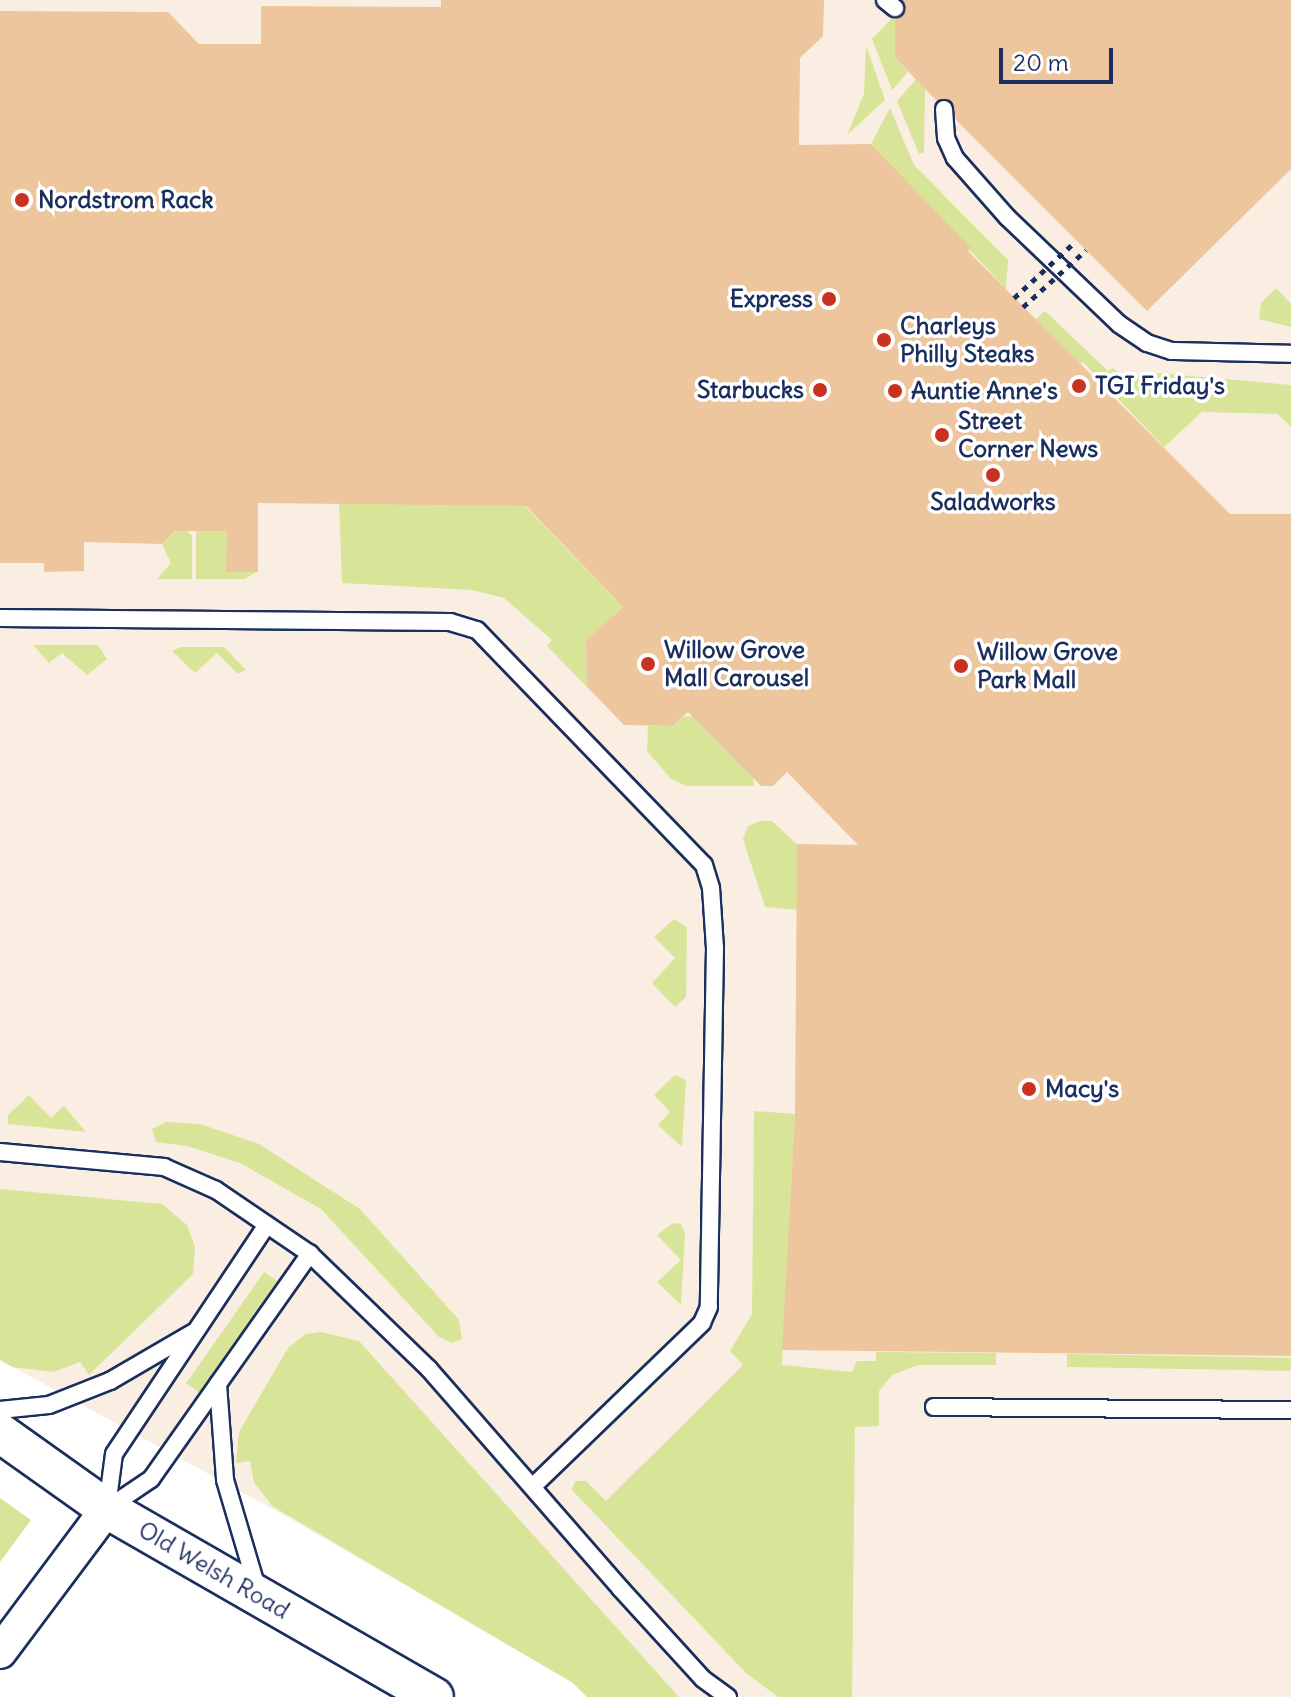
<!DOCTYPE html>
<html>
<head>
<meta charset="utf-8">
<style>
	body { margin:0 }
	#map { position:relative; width:1291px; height:1697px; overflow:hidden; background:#fff; font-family:Delius,sans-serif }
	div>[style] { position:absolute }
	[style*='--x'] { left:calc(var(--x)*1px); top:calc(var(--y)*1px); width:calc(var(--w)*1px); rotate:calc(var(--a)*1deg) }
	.built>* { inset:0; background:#faeee2 }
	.green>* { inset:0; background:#d8e598; transform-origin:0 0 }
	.building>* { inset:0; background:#edc69d }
	.roads { filter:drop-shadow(2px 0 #1b2f5e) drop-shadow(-2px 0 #1b2f5e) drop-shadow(0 2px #1b2f5e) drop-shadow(0 -2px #1b2f5e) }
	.service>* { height:16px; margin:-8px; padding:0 8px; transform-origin:8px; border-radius:8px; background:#fff }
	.minor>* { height:32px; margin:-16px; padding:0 16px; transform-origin:16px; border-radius:16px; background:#fff }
	.tertiary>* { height:38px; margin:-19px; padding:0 19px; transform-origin:19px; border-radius:19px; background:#fff }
	.path-bridge>* { height:5px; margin-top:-2.5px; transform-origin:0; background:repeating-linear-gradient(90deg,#1b2f5e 0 6px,transparent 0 12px) }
	.dots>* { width:22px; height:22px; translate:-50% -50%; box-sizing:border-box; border:4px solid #fff; border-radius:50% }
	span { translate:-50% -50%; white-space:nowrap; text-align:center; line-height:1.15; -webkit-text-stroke:7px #fff; paint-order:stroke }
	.poi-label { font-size:24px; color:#1b2f5e; font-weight:700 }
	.left { translate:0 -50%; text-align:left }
	.right { translate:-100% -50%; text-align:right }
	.street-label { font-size:24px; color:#1b2f5e }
	.scale { position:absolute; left:999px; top:48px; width:114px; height:36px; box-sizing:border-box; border:4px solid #1b2f5e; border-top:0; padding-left:10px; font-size:24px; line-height:28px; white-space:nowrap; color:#1b2f5e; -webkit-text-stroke:6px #fff; paint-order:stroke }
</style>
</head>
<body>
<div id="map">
	<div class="built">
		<div style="clip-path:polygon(0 0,1291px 0,1291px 1697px,587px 1697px,573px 1683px,289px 1518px,0 1360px)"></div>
	</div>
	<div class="green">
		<div style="clip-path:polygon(895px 15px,895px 58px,908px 72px,892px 90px,872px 39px)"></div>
		<div style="clip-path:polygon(866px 45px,885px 100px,847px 135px,864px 94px)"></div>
		<div style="clip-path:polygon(916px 79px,925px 89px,924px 152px,919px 154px,897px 101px)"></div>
		<div style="clip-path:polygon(890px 108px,914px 165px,1008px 260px,1006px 289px,871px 144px)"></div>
		<div style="clip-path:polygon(1276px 288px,1291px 304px,1291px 327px,1259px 319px,1261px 303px)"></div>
		<div style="clip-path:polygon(1045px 311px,1108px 371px,1113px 368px,1128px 379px,1146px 372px,1291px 385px,1291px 427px,1278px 414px,1202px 412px,1164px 447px,1083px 362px,1079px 365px,1035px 320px)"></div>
		<div style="clip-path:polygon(339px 502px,525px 506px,615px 599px,633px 598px,586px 640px,587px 687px,547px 646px,552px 640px,504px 598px,472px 590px,342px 583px)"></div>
		<div style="clip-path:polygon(196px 518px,214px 519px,214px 531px,227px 531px,227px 572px,256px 572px,245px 579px,196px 579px)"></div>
		<div style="clip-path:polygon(182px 525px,192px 536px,192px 579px,157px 579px,171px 563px,162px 544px)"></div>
		<div style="clip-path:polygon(33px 645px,98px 645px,107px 659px,87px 675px,62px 653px,49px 663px)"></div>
		<div style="clip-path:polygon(181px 647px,224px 647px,246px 670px,238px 674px,217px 653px,195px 673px,172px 651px)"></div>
		<div style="clip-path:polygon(698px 716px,753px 778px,754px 786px,686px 786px,671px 779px,647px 751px,648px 726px,673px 726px,683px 717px)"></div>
		<div style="clip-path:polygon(760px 821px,772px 821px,797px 844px,797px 910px,765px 907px,743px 839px,748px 826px)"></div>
		<div style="clip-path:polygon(674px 919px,687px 927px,686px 997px,675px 1007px,652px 983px,675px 958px,654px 937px)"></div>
		<div style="clip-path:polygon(675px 1075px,686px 1080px,682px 1147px,658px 1125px,670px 1112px,654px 1095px)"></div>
		<div style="clip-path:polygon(29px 1095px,51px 1118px,64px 1106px,86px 1132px,8px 1124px,8px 1115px)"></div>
		<div style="clip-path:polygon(754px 1111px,795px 1114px,782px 1365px,852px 1372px,857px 1361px,876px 1361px,876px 1352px,996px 1353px,996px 1365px,918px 1365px,892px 1375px,879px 1391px,879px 1426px,855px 1427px,852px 1697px,778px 1697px,746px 1673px,572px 1490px,575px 1481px,586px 1481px,606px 1501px,743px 1365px,730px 1351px,752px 1314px)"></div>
		<div style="clip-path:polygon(166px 1122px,200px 1124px,259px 1144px,360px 1209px,459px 1320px,462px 1339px,452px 1343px,439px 1337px,321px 1209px,240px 1163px,187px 1146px,156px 1142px,152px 1129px)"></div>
		<div style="clip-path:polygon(0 1189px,162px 1204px,187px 1225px,195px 1247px,193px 1274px,89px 1375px,80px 1362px,53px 1372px,12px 1367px,0 1360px)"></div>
		<div style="clip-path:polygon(673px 1223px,681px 1224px,685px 1233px,681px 1305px,657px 1282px,681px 1260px,657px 1235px)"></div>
		<div style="left:264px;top:1272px;width:16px;height:136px;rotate:35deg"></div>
		<div style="clip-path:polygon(321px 1332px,359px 1341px,679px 1697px,587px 1697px,573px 1683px,272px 1506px,254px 1482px,250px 1461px,236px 1463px,239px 1432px,288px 1348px,305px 1334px)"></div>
		<div style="left:1067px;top:1354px;width:224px;height:13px;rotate:1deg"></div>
		<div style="clip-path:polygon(0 1498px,31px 1520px,0 1562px)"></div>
	</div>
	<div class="building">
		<div style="clip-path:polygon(441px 0,824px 0,823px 36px,800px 58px,799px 145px,871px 144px,971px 248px,968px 251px,1230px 514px,1291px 514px,1291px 1356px,782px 1350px,795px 1114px,797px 844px,858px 845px,787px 772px,773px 786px,761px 786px,688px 712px,673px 726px,624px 725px,587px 687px,586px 640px,623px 607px,526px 506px,258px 503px,258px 572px,226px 572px,227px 531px,175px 531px,162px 544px,84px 542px,84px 571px,44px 572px,44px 563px,0 563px,0 11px,168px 12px,199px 44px,261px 44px,261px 6px,441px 7px)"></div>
		<div style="clip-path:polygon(902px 0,1291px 0,1291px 169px,1147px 311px,956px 120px,953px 102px,937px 101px,895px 58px,895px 19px,906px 10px)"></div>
	</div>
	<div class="roads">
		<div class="service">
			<div style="--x:885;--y:0;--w:13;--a:39"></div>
			<div style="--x:944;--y:109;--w:29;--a:86"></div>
			<div style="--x:946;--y:138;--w:22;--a:66"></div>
			<div style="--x:955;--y:158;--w:79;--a:48.6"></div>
			<div style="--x:1007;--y:217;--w:155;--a:43.7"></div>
			<div style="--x:1119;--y:324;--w:34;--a:34"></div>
			<div style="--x:1147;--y:343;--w:26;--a:18"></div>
			<div style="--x:1172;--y:351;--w:119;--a:1.4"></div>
			<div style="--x:0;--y:618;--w:450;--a:0.5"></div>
			<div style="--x:450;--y:622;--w:28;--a:17"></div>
			<div style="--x:477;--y:630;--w:327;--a:46"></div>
			<div style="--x:704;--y:865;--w:24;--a:73"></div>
			<div style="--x:711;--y:888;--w:60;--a:86.2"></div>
			<div style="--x:715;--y:948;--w:359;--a:91"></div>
			<div style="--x:709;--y:1307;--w:17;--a:114"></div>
			<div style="--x:702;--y:1323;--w:233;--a:136"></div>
			<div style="--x:0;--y:1152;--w:165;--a:5.2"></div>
			<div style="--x:164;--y:1167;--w:57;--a:23.9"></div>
			<div style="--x:216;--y:1190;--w:114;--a:34.2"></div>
			<div style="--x:310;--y:1254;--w:165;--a:44"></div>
			<div style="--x:429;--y:1369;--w:291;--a:48.9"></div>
			<div style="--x:620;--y:1588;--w:123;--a:47.6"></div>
			<div style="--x:703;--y:1679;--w:31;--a:36"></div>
			<div style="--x:218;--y:1384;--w:96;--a:85.8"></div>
			<div style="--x:225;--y:1480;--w:113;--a:73.5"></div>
			<div style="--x:934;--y:1407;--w:357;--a:0.5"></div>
			<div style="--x:0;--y:1410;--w:49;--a:-5.8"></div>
			<div style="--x:49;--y:1405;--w:66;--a:-21.5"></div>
			<div style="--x:110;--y:1381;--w:95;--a:-30.3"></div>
			<div style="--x:107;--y:1507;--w:53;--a:-82.5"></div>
			<div style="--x:114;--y:1454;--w:275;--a:-56.3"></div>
			<div style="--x:108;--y:1508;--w:52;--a:-34"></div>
			<div style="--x:151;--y:1479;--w:276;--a:-54.8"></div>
		</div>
		<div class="minor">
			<div style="--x:0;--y:1652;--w:179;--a:-53.2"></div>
		</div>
		<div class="tertiary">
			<div style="--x:0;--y:1433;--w:131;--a:35.4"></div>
			<div style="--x:107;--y:1509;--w:377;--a:29.9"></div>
		</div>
	</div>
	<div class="path-bridge">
		<div style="--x:1014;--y:298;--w:84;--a:-42.6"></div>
		<div style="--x:1023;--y:307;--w:85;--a:-42.1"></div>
	</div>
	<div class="dots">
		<div style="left:22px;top:200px;background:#c8321e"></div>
		<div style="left:829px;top:299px;background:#c8321e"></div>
		<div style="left:884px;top:340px;background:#c8321e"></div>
		<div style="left:1079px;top:386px;background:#c8321e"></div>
		<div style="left:820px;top:390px;background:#c8321e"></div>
		<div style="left:895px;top:391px;background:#c8321e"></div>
		<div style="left:942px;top:435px;background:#c8321e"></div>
		<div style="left:993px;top:475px;background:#c8321e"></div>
		<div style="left:648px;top:664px;background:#c8321e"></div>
		<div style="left:961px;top:666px;background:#c8321e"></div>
		<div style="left:1029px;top:1089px;background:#c8321e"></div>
	</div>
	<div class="poi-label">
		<span class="left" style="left:38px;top:200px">Nordstrom Rack</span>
		<span class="right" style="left:813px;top:299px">Express</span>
		<span class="left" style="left:900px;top:340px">Charleys<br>Philly Steaks</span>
		<span class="left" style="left:1095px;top:386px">TGI Friday's</span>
		<span class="right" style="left:804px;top:390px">Starbucks</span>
		<span class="left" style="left:911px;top:391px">Auntie Anne's</span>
		<span class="left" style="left:958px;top:435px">Street<br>Corner News</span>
		<span style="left:993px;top:502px">Saladworks</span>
		<span class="left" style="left:664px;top:664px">Willow Grove<br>Mall Carousel</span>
		<span class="left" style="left:977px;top:666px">Willow Grove<br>Park Mall</span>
		<span class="left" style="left:1045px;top:1089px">Macy's</span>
	</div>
	<div class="street-label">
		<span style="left:214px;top:1570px;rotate:30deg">Old Welsh Road</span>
	</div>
	<div class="scale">20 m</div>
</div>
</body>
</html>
